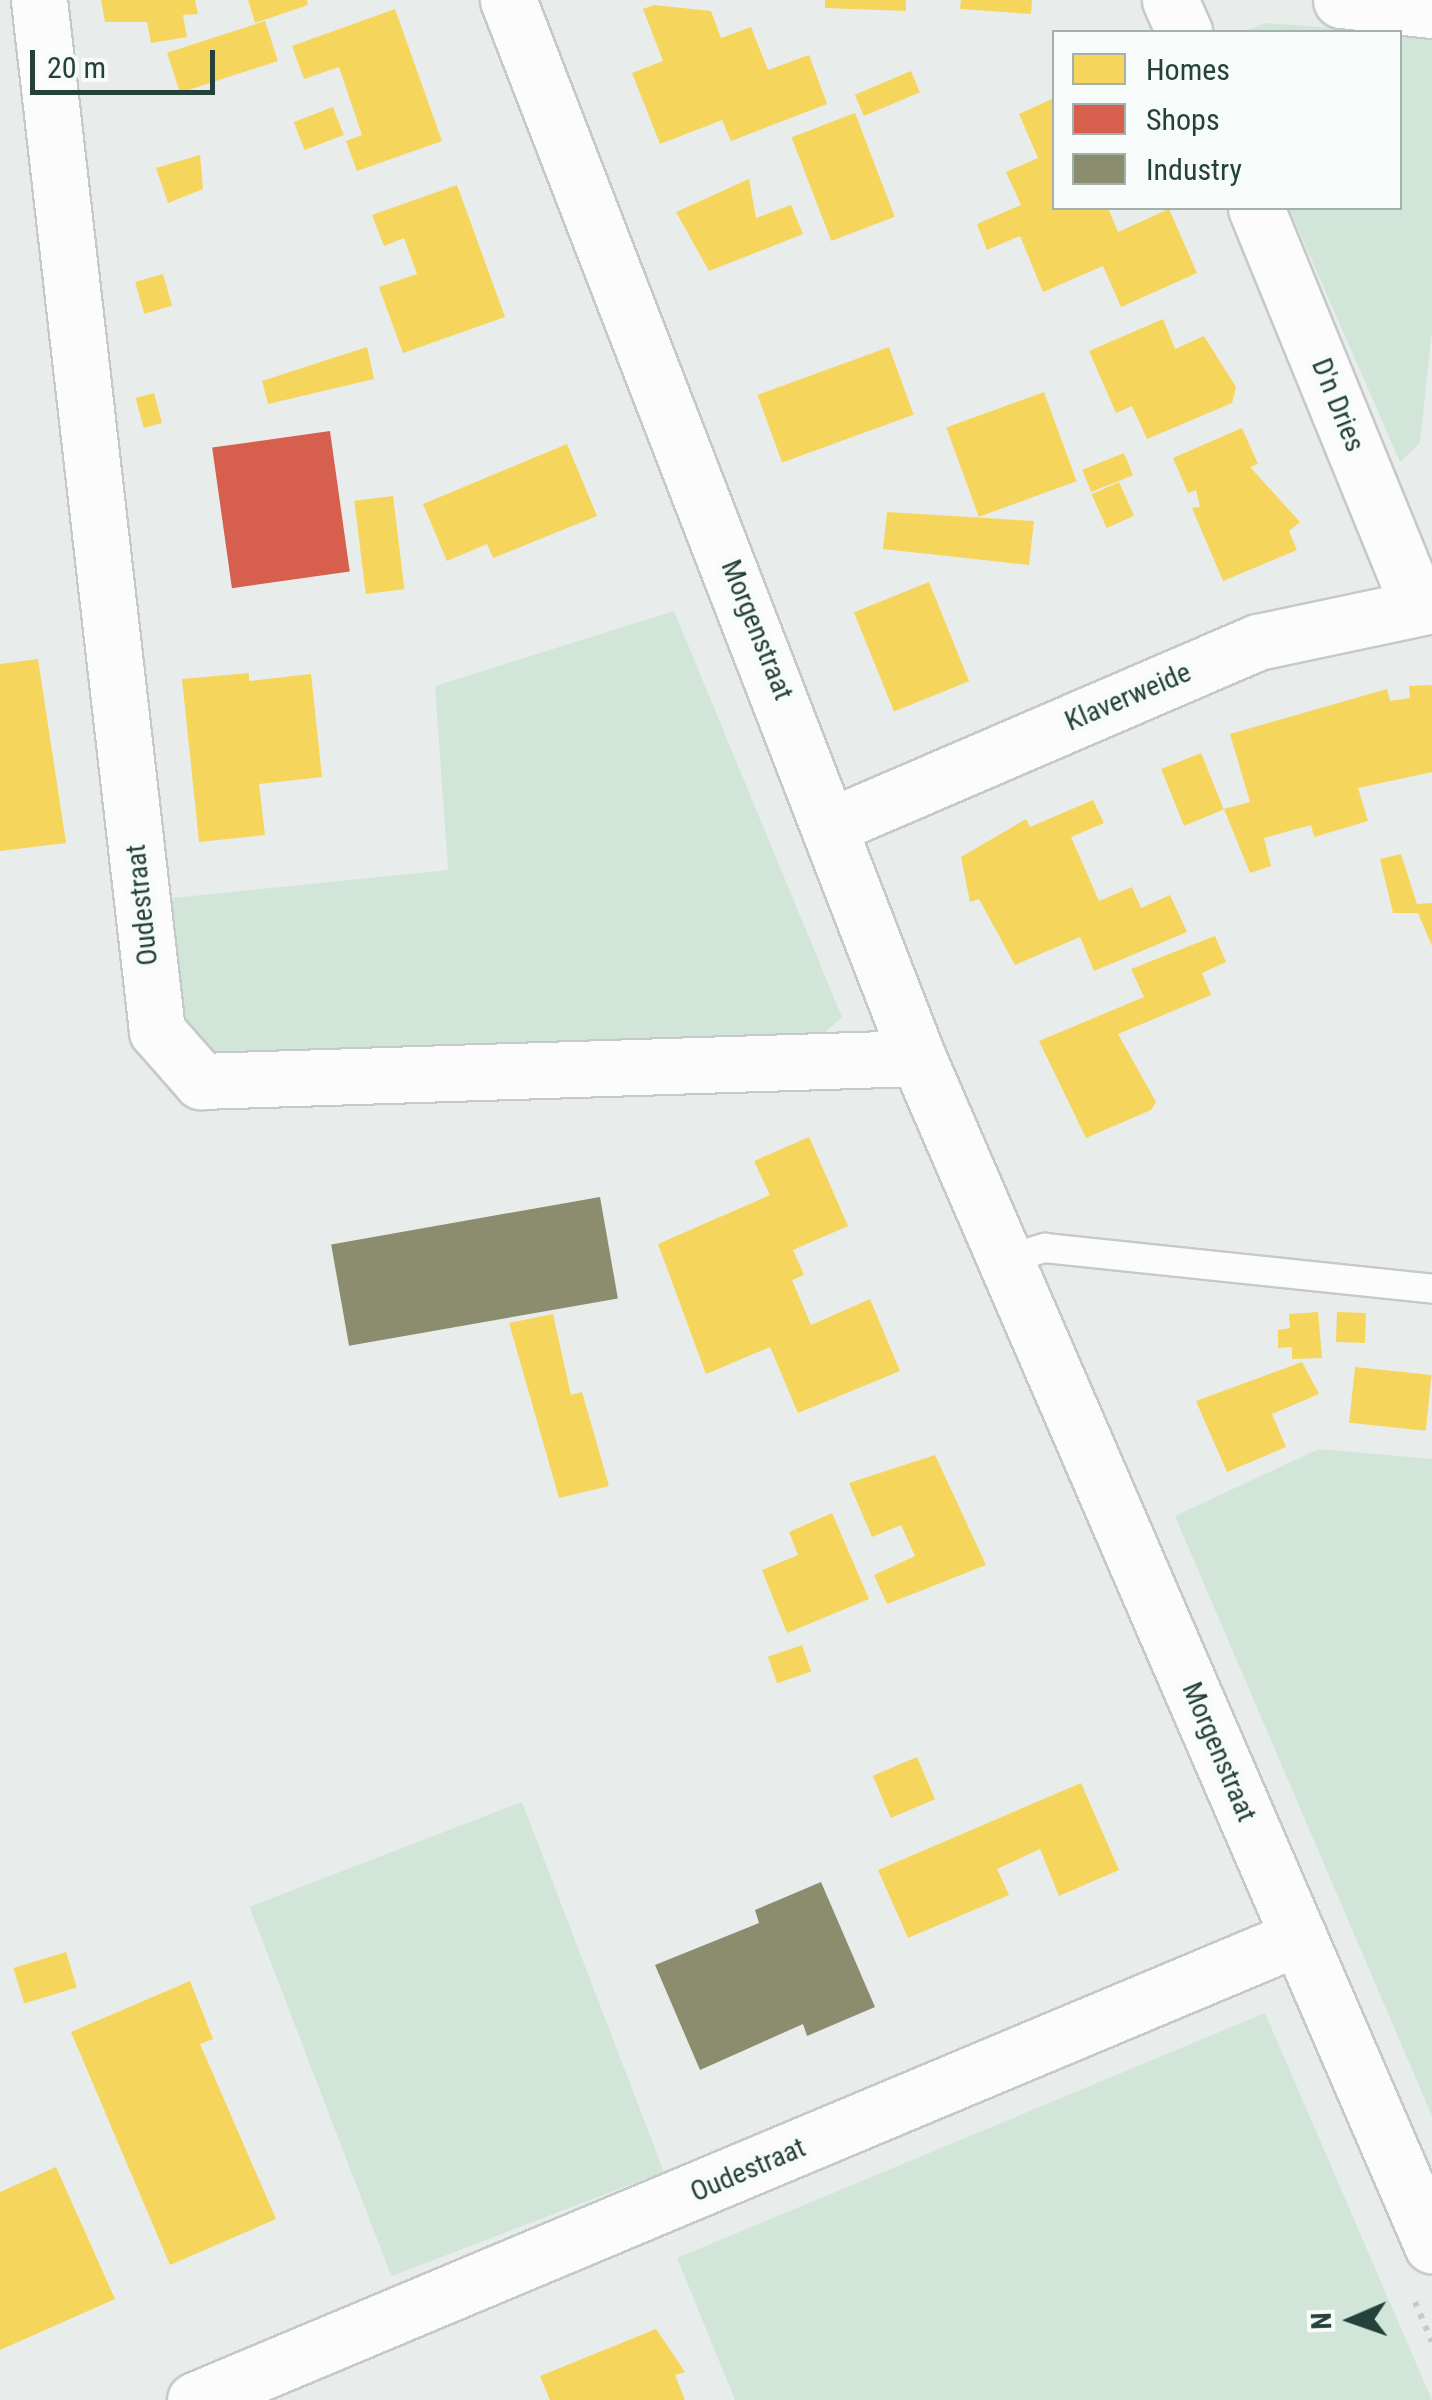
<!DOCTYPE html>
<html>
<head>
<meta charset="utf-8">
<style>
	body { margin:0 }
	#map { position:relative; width:1432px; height:2400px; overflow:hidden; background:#e8edeb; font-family:"Roboto Condensed",sans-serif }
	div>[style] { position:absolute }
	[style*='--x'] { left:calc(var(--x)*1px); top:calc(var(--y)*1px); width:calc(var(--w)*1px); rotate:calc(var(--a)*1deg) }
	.green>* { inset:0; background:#d1e6d8; transform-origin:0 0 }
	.homes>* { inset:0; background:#f6d55c; transform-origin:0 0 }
	.shops>* { inset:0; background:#d6604d; transform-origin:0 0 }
	.industry>* { inset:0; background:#8c8c6e; transform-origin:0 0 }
	.path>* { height:6px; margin-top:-3px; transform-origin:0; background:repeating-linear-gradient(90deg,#c3ccca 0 5px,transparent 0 13px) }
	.roads { filter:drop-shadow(2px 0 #c5cac8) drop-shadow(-2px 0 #c5cac8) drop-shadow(0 2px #c5cac8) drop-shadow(0 -2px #c5cac8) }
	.lane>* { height:28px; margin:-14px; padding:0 14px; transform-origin:14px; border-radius:14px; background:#fcfcfc }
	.street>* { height:55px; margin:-27.5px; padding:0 27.5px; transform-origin:27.5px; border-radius:27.5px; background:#fcfcfc }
	.secondary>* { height:55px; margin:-27.5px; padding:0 27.5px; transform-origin:27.5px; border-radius:27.5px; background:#fcfcfc }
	span { translate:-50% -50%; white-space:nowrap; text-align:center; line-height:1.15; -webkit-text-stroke:10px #f7fbf9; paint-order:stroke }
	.street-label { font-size:28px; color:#24423a }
	.legend { position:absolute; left:1052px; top:30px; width:350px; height:180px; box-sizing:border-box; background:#f7fbf9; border:2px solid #a3b1ad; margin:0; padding:12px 18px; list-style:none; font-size:30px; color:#24423a }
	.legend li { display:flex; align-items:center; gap:20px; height:50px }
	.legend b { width:50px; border:2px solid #a3b1ad }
	.north { position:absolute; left:1302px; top:2270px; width:100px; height:100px; -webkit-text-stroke:8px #f7fbf9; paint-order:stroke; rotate:268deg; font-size:28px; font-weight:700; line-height:40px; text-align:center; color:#24423a }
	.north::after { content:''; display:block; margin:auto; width:35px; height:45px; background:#24423a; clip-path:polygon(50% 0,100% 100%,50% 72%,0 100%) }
	.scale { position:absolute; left:30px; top:50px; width:185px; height:45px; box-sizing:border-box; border:5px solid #24423a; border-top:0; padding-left:12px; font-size:30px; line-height:35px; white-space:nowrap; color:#24423a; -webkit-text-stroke:8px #f7fbf9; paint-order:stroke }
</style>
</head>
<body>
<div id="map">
	<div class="green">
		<div style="clip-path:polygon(1265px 23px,1386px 32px,1244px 32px)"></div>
		<div style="clip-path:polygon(1400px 34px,1432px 38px,1432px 330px,1420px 443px,1400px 462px,1289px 208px,1400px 208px)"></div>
		<div style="clip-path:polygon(674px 611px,842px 1017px,810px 1046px,253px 1057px,213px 1052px,188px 1032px,168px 1004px,153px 900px,448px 870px,435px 686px)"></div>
		<div style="clip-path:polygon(1319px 1449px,1432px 1459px,1432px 2116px,1175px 1516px)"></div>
		<div style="left:522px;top:1802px;width:396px;height:292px;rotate:69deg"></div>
		<div style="clip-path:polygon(1265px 2013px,1432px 2400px,735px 2400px,677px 2258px)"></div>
	</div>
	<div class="homes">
		<div style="clip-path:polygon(101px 0,195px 0,198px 14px,183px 15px,187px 37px,151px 43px,147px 22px,105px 22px)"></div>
		<div style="clip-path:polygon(248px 0,307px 0,308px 5px,255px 23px)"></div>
		<div style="clip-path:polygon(825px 0,906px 0,906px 11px,825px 8px)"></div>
		<div style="clip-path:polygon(961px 0,1032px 0,1031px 14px,960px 9px)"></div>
		<div style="clip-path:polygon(654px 5px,711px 11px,721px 38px,751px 27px,768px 70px,809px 55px,827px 104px,731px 141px,722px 120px,660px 144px,632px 73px,663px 61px,643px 9px)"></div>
		<div style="clip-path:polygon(395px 9px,442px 141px,357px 171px,346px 141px,362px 135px,339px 67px,304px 79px,292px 46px)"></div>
		<div style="left:265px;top:21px;width:42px;height:103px;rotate:72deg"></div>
		<div style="left:911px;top:71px;width:23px;height:61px;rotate:67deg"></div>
		<div style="clip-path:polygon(1054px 98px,1054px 208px,1108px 208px,1118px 232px,1169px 209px,1197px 273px,1121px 307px,1103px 266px,1043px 292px,1020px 236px,987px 250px,977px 224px,1021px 205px,1006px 172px,1038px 158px,1019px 114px)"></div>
		<div style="left:333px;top:107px;width:30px;height:42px;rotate:69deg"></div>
		<div style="left:855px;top:113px;width:111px;height:68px;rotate:69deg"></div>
		<div style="clip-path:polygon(200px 155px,203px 189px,168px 203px,156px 168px)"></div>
		<div style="clip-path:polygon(749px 179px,756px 218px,791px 205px,803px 234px,709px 271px,676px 212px)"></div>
		<div style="clip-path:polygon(457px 185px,505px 317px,403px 353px,379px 287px,417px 274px,404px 238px,384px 246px,372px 215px)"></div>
		<div style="left:163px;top:274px;width:33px;height:29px;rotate:74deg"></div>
		<div style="clip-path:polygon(1163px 319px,1175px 349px,1204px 336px,1236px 387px,1232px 403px,1147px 439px,1132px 406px,1116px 413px,1089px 351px)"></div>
		<div style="clip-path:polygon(367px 347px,374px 379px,268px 404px,262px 381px)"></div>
		<div style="left:889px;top:347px;width:72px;height:140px;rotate:70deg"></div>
		<div style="left:1044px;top:392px;width:95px;height:104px;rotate:70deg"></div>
		<div style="left:154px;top:393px;width:31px;height:19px;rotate:75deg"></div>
		<div style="clip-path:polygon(1242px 428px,1258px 464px,1250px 467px,1300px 522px,1289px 531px,1297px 550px,1223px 581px,1192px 508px,1200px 507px,1196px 490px,1188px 493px,1173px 458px)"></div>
		<div style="clip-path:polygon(567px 444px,597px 516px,493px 558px,487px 544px,447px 561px,423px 504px)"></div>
		<div style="left:1124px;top:453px;width:24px;height:45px;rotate:68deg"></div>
		<div style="left:1119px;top:482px;width:37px;height:30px;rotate:66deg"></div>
		<div style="left:393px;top:496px;width:94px;height:39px;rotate:83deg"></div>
		<div style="clip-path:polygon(887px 512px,1034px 521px,1029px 565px,883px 549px)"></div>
		<div style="left:929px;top:582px;width:107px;height:81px;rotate:68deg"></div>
		<div style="clip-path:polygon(38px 659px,66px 843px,0 851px,0 664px)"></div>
		<div style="clip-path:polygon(249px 673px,249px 681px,311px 674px,322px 777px,259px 784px,265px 835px,199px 842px,182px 679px)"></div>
		<div style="clip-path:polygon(1432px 685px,1432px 772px,1358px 788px,1368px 821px,1314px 837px,1311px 825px,1264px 838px,1271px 866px,1250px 873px,1224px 809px,1250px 802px,1230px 734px,1387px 689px,1390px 701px,1410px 698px,1409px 686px)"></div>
		<div style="left:1201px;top:753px;width:61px;height:43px;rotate:68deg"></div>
		<div style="clip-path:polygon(1093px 800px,1104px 823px,1071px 837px,1099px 901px,1132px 887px,1141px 908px,1170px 895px,1187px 932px,1094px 971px,1080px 937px,1015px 965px,979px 899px,970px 902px,961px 857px,1026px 819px,1030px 827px)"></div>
		<div style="clip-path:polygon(1401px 854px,1417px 904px,1432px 903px,1432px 946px,1418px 913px,1393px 913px,1380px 859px)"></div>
		<div style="clip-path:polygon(1215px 936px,1226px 962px,1202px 973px,1211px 995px,1118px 1034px,1156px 1102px,1151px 1110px,1086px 1138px,1039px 1041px,1144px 997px,1131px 969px)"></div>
		<div style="clip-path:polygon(809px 1137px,848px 1226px,793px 1250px,804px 1275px,792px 1280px,811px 1325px,870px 1299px,900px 1371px,798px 1413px,770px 1347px,706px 1374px,658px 1244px,770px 1195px,754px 1161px)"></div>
		<div style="clip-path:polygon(1318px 1312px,1322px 1358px,1292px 1359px,1292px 1347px,1278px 1348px,1278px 1330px,1290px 1328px,1289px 1314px)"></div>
		<div style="left:1337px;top:1312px;width:29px;height:30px;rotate:2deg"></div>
		<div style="clip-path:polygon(553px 1314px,571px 1395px,582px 1392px,609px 1486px,559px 1498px,509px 1323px)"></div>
		<div style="clip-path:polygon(1302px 1362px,1319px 1394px,1272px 1414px,1286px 1447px,1227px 1472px,1196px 1401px)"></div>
		<div style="left:1355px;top:1367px;width:77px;height:56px;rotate:6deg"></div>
		<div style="clip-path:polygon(935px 1455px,986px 1565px,887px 1604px,874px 1575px,915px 1556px,901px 1525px,872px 1537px,849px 1483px)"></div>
		<div style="clip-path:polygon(832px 1513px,869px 1599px,787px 1633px,762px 1570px,798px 1555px,789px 1532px)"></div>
		<div style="left:802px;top:1645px;width:28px;height:36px;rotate:71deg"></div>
		<div style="left:917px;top:1757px;width:46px;height:48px;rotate:67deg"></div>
		<div style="clip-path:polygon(1081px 1783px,1119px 1870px,1059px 1896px,1040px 1849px,997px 1869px,1009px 1895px,908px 1938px,878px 1870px)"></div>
		<div style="left:66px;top:1952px;width:37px;height:55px;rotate:73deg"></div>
		<div style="clip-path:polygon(190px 1981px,213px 2039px,200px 2044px,276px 2219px,170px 2265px,71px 2032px)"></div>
		<div style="clip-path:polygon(56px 2167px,115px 2299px,0 2350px,0 2192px)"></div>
		<div style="clip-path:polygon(656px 2329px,685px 2372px,675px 2375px,685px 2400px,550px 2400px,540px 2376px)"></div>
	</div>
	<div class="shops">
		<div style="left:330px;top:431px;width:142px;height:119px;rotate:82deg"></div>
	</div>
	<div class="industry">
		<div style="left:600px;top:1197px;width:103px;height:273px;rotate:80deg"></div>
		<div style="clip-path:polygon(821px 1882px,875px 2007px,807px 2036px,803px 2024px,700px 2070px,655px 1965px,759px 1923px,755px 1910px)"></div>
	</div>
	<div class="path">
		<div style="--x:1415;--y:2302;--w:43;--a:67"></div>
	</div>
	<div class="roads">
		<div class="lane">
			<div style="--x:1008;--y:1259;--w:39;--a:-17"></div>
			<div style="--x:1045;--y:1248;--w:389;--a:6"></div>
		</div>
		<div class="street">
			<div style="--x:39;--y:0;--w:1038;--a:83.47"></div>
			<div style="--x:157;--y:1031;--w:67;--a:48.7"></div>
			<div style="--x:201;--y:1081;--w:717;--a:-1.84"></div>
			<div style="--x:1170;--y:0;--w:35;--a:66"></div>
			<div style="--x:1341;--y:0;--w:92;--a:6.3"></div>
			<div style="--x:1256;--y:208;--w:428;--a:67.8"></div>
			<div style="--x:835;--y:824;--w:460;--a:-23.3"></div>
			<div style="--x:1258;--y:642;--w:178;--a:-12"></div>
			<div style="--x:195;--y:2400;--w:1197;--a:-22.75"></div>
		</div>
		<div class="secondary">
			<div style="--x:508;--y:0;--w:1135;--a:68.82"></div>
			<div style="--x:918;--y:1058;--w:1294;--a:66.59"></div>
		</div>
	</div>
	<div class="street-label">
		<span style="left:1338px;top:405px;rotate:68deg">D'n Dries</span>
		<span style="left:757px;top:630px;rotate:68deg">Morgenstraat</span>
		<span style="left:1128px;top:697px;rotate:-23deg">Klaverweide</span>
		<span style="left:142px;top:905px;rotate:-96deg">Oudestraat</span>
		<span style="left:1219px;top:1752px;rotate:67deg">Morgenstraat</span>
		<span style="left:748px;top:2170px;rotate:-23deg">Oudestraat</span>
	</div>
	<ul class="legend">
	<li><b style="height:28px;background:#f6d55c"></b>Homes</li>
	<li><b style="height:28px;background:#d6604d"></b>Shops</li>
	<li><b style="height:28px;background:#8c8c6e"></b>Industry</li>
	</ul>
	<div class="north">N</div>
	<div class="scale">20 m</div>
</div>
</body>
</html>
